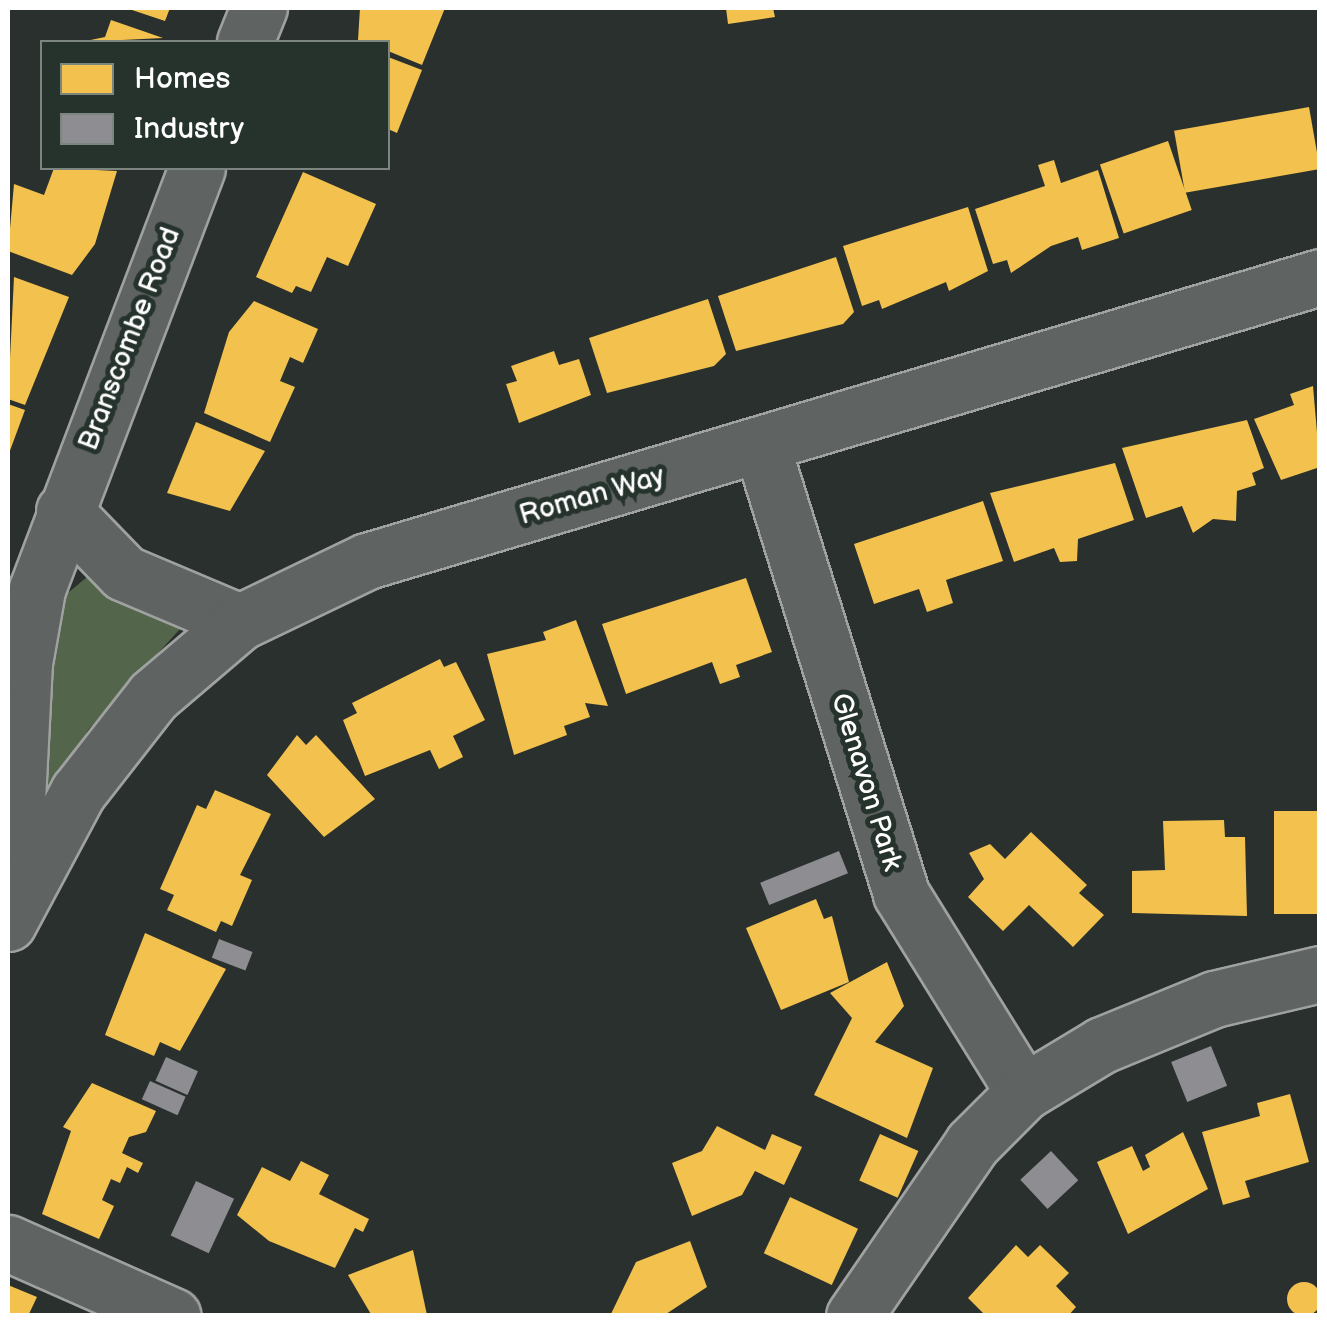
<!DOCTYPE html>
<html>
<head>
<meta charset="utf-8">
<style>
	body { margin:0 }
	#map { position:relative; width:1327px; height:1323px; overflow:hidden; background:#29302d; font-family:"Balsamiq Sans",sans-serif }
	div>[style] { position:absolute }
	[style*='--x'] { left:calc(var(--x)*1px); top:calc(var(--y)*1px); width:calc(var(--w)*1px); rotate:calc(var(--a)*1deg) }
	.green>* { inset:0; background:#53654b }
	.homes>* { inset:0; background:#f2c14e; transform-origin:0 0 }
	.round { border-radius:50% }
	.industry>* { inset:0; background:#8d8d92; transform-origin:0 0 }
	.roads { filter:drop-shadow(2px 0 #9fa2a0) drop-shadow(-2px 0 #9fa2a0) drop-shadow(0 2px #9fa2a0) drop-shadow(0 -2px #9fa2a0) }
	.street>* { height:55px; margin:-27.5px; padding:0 27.5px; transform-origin:27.5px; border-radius:27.5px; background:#5f6362 }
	span { translate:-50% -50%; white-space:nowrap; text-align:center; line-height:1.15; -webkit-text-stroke:10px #26332d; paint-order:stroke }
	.street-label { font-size:28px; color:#fff }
	.frame { position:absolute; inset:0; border:10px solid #fff; pointer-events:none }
	.legend { position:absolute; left:40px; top:40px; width:350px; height:130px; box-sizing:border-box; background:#26332d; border:2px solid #7d8581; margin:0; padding:12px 18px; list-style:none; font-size:30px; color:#fff }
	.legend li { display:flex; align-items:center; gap:20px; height:50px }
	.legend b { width:50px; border:2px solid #7d8581 }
</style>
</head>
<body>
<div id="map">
	<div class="green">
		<div style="clip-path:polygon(93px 572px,180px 629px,88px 730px,45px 805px,57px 602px)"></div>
	</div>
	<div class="homes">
		<div style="clip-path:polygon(126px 8px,170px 8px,165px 21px)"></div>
		<div style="clip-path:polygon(360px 8px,445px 8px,422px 65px,388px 51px,388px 42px,358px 40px)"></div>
		<div style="clip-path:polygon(726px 8px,773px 8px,775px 17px,728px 24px)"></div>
		<div style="clip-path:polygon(111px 20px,163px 38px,81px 42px,105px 37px)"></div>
		<div style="clip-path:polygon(388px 57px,422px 70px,397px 133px,388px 129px)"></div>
		<div style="left:1309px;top:107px;width:63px;height:137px;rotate:80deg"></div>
		<div style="left:1168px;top:141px;width:73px;height:72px;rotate:71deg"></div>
		<div style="clip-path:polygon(1054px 160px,1061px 183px,1098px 170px,1119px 238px,1082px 250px,1078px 237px,1051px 246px,1011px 273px,1007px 260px,993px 264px,975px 209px,1045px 186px,1038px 165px)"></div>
		<div style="clip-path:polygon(54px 168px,117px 171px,95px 244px,72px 275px,8px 251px,14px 184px,44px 195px)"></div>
		<div style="clip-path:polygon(303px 172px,376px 204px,348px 266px,327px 257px,311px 292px,296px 286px,292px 293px,256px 277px)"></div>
		<div style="clip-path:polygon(968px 207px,988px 271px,949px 291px,946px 282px,882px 309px,879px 300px,862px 306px,843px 246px)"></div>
		<div style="clip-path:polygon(836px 257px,854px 312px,843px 324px,736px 351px,718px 296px)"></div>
		<div style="clip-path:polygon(14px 277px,69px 297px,25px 405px,8px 399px)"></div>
		<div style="clip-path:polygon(708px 299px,726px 354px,714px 366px,607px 393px,589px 338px)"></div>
		<div style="clip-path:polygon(254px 301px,318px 329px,303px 363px,290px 357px,280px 381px,295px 387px,270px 442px,204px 413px,229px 332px)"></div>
		<div style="clip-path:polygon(554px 351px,559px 365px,579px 359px,591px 395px,519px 423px,506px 384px,517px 381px,511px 366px)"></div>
		<div style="clip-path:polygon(1313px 386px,1320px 467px,1281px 480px,1254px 419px,1294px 405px,1290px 394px)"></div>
		<div style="clip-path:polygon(8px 404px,25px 410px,8px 456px)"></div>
		<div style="clip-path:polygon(1247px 420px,1264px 468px,1252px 473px,1256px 485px,1237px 491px,1236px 521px,1213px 519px,1193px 533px,1182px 506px,1146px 518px,1122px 448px)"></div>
		<div style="clip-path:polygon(196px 422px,265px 451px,230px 511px,167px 493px)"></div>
		<div style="clip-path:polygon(1115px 463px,1134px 520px,1078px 539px,1077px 561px,1060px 562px,1054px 548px,1014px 562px,990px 493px)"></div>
		<div style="clip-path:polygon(983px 501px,1003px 561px,946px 580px,953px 603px,927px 612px,919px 589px,874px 604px,854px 544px)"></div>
		<div style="clip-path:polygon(746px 578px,772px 652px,736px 665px,740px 677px,720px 684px,712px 662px,626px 694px,602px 624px)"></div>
		<div style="clip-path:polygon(576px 620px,608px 706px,585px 703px,590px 717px,564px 726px,567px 735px,514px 755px,487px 654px,546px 640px,543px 632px)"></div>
		<div style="clip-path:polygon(440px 659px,444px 667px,456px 662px,485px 720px,453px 736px,463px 757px,439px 769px,430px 750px,365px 776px,343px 720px,357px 713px,352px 703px)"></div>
		<div style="clip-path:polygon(297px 735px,306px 745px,316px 735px,375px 799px,324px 837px,267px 775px)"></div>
		<div style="clip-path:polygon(215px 790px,271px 814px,240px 875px,252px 880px,232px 926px,221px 921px,216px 932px,167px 910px,174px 895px,160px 889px,197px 805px,206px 809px)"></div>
		<div style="left:1320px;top:811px;width:103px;height:46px;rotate:90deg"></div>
		<div style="clip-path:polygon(1224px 820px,1225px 837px,1245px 837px,1247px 916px,1132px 913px,1132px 871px,1165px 870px,1163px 821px)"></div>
		<div style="clip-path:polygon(1031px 832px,1087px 885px,1079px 893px,1104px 915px,1073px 947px,1029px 905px,1003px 931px,968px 897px,984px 879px,969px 853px,990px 844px,1005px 859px)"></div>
		<div style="clip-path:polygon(816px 899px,824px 919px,832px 916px,849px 982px,781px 1010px,746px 928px)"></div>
		<div style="clip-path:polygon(145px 933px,226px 969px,180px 1051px,160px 1042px,154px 1056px,105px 1035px)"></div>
		<div style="clip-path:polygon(887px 962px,904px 1006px,875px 1042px,933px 1068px,907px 1138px,814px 1095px,852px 1018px,830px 993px)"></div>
		<div style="clip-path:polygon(92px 1083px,156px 1111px,146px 1132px,129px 1137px,122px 1153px,143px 1163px,138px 1173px,127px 1167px,120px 1183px,111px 1179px,102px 1200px,114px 1206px,99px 1239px,42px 1214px,71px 1131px,63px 1127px)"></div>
		<div style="clip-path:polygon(1290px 1094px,1309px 1162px,1245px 1181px,1250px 1197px,1223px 1205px,1202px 1132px,1260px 1116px,1257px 1103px)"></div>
		<div style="clip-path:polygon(717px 1126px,765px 1150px,772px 1134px,802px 1147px,784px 1185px,755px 1171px,742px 1195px,692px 1216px,672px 1163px,702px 1151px)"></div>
		<div style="clip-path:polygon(1183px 1132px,1208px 1189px,1128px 1234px,1097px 1162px,1132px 1146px,1143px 1171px,1150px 1167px,1145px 1155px)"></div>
		<div style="left:880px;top:1134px;width:42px;height:51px;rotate:24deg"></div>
		<div style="clip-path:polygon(301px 1161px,329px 1175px,319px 1194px,369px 1219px,363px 1232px,355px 1228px,335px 1268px,269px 1241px,237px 1215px,262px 1167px,290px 1181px)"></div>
		<div style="left:790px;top:1197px;width:75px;height:62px;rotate:25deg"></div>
		<div style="clip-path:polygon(690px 1241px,707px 1287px,663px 1316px,610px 1316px,636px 1262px)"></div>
		<div style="clip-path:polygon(1016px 1245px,1028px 1257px,1040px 1245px,1069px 1273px,1056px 1286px,1076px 1307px,1068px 1316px,986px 1316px,968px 1298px)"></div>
		<div style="clip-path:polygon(413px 1250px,427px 1315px,372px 1316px,348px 1275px)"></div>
		<div class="round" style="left:1287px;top:1282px;width:34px;height:34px"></div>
		<div style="clip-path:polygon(8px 1285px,37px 1297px,28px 1316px,8px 1316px)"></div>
	</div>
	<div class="industry">
		<div style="left:839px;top:851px;width:24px;height:85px;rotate:68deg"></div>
		<div style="left:219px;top:939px;width:36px;height:20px;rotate:21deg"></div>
		<div style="left:1211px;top:1046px;width:43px;height:43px;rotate:68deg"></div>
		<div style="left:166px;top:1057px;width:35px;height:26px;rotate:24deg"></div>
		<div style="left:150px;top:1081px;width:39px;height:20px;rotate:24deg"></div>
		<div style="left:1051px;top:1151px;width:40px;height:42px;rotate:47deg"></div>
		<div style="left:196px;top:1181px;width:42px;height:60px;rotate:25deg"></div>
	</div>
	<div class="roads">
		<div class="street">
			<div style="--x:245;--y:42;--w:37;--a:-68"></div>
			<div style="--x:762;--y:447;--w:468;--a:72.7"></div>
			<div style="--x:901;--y:894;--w:233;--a:58.2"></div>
			<div style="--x:64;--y:511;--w:86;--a:45.9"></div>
			<div style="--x:124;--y:573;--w:126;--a:22.9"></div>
			<div style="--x:12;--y:899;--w:236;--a:-87.1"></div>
			<div style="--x:24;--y:663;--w:75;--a:-80"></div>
			<div style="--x:37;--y:589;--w:450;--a:-69.2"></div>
			<div style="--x:8;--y:923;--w:149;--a:-61.9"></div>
			<div style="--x:78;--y:792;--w:122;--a:-52"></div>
			<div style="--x:153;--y:696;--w:114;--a:-40.4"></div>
			<div style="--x:240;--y:622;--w:141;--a:-25.7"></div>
			<div style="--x:367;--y:561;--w:994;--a:-16.59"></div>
			<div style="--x:8;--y:1243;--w:180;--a:23.9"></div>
			<div style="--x:854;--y:1316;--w:209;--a:-55.5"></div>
			<div style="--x:972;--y:1144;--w:74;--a:-45"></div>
			<div style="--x:1024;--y:1092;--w:91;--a:-31.1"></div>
			<div style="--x:1102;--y:1045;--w:121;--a:-22.3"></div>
			<div style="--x:1214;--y:999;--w:109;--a:-13.3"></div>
		</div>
	</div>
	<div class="street-label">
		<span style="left:130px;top:339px;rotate:-69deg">Branscombe Road</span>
		<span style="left:592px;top:496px;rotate:-16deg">Roman Way</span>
		<span style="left:866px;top:782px;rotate:73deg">Glenavon Park</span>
	</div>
	<div class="frame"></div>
	<ul class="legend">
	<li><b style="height:28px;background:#f2c14e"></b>Homes</li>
	<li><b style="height:28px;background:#8d8d92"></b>Industry</li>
	</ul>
</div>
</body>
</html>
